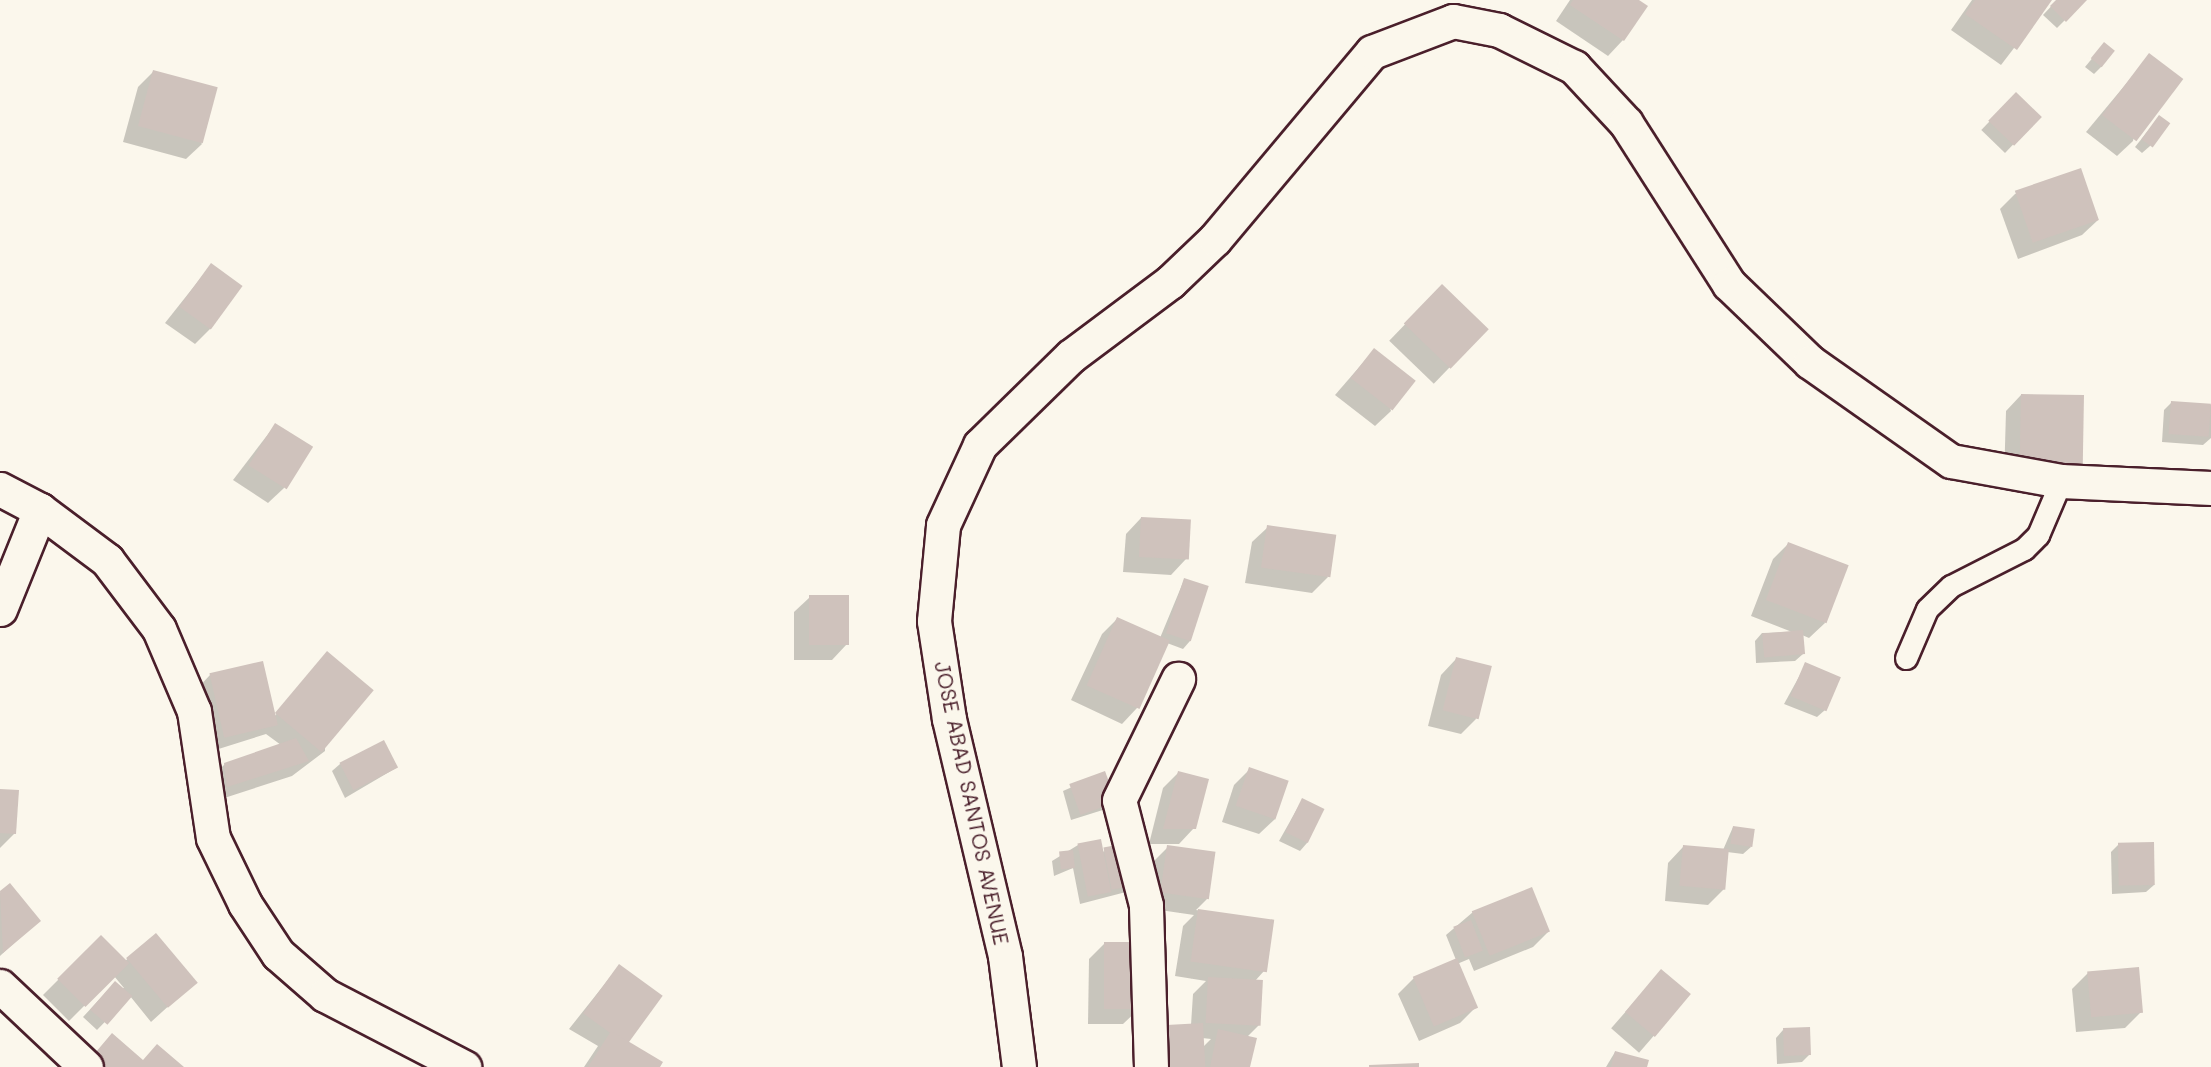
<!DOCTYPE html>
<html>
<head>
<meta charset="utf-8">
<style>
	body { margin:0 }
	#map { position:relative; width:2211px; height:1067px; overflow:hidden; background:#fbf7ec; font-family:Mali,sans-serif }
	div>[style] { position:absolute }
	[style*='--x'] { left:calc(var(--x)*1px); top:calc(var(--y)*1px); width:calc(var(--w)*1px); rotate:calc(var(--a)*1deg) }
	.shadow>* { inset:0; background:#0003; transform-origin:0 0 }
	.building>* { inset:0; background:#cfc2bc; transform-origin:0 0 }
	.roads { filter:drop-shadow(2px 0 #4a1f2b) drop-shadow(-2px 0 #4a1f2b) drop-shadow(0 2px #4a1f2b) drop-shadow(0 -2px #4a1f2b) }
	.lane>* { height:21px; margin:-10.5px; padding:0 10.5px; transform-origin:10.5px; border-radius:10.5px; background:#fbf7ec }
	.street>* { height:33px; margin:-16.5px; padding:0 16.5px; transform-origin:16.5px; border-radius:16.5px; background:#fbf7ec }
	.highway>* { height:33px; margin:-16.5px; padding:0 16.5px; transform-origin:16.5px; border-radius:16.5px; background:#fbf7ec }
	span { translate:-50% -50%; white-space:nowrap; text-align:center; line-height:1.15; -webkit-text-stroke:6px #fbf7ec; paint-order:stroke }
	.street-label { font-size:21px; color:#4a1f2b }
</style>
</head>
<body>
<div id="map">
	<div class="shadow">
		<div style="clip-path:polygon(1570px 0,1637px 0,1623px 40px,1608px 56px,1556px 21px)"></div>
		<div style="clip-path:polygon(1972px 0,2051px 0,2001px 65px,1951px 30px)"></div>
		<div style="clip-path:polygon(2057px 0,2085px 0,2057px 28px,2043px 15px)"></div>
		<div style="clip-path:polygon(2104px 44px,2102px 66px,2094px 74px,2085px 67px)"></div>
		<div style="clip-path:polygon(2150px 55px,2133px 141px,2117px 156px,2086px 132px)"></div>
		<div style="clip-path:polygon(154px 71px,202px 144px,186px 159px,123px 142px,138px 87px)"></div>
		<div style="left:2016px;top:94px;width:33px;height:50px;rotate:44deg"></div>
		<div style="clip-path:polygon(2159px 117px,2150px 146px,2142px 153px,2135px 147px)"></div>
		<div style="clip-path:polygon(2080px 170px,2098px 220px,2082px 235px,2018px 259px,2000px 209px,2015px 194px)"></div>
		<div style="clip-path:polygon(211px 265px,210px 329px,195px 344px,165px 323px)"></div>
		<div style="left:1442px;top:286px;width:62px;height:76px;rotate:44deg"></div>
		<div style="clip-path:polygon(1374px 350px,1391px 411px,1375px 426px,1335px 395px)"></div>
		<div style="clip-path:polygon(2021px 395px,2082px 397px,2004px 480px,2006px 411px)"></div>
		<div style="clip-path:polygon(2172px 402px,2211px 405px,2211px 438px,2203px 445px,2162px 442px,2164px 410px)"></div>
		<div style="clip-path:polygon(275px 425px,284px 488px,268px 503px,233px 480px)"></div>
		<div style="clip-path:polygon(1141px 518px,1186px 559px,1171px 575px,1123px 572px,1126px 534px)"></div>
		<div style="clip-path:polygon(1268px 527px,1328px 577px,1312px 593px,1245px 583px,1252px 542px)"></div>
		<div style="clip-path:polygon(1789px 543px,1825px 623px,1809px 638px,1802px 635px,1803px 654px,1795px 661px,1756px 663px,1755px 641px,1762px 633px,1792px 632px,1751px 616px,1773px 559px)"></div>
		<div style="clip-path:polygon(1184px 580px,1190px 641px,1183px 649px,1167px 643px,1137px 708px,1122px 724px,1071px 700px,1102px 634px,1117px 619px,1160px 638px)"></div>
		<div style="clip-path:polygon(810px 597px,847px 644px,832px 660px,794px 660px,794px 612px)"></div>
		<div style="clip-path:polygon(327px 653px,325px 751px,292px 776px,212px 802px,209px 780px,225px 764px,281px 745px,266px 734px,209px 752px,195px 691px,210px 675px,274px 717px)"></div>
		<div style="clip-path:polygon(1456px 659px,1476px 719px,1461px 734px,1428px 726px,1441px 675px)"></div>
		<div style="clip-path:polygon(1806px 664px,1825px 710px,1817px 717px,1784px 704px)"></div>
		<div style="clip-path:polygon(340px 764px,396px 768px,345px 798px,332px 771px)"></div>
		<div style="clip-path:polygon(1250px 769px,1275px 819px,1259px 834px,1222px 822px,1234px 785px)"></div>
		<div style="clip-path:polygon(1179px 772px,1194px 828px,1179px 844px,1149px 844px,1163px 788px)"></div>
		<div style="clip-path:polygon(1104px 773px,1106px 809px,1071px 820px,1063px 791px)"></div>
		<div style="clip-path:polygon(0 791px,15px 833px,0 848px)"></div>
		<div style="clip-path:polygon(1302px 800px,1307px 843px,1300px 851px,1279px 841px)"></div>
		<div style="clip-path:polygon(1733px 827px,1751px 847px,1743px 854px,1727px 852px,1724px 889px,1708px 905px,1665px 901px,1668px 863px,1683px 847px,1723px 850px)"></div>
		<div style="clip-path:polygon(1078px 845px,1102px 852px,1125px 845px,1126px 892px,1080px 904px,1073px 868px,1054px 876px,1052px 861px)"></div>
		<div style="clip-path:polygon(2118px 845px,2154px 885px,2146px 892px,2112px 894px,2111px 852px)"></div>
		<div style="clip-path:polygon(evenodd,1168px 847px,1207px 899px,1196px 910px,1272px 921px,1264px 971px,1255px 981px,1259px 1025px,1247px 1037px,1249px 1067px,1148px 1067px,1191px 1025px,1193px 994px,1206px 981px,1175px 976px,1183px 926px,1194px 915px,1146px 908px,1152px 863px,1168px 847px,1202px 1038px,1211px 1039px,1203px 1047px,1202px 1038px)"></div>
		<div style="clip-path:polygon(9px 885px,39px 920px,0 956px,0 893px)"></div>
		<div style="clip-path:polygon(1473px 912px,1548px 932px,1533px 947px,1474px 971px,1469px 959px,1457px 964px,1476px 1007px,1460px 1023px,1419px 1041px,1398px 994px,1414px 978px,1456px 960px,1446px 935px)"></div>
		<div style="clip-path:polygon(156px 935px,195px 982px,151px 1022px,130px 996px,97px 1030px,83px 1017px,107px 991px,124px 988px,114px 976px,69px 1021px,43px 995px,101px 937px,125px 961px)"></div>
		<div style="clip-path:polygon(1105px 943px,1139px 1009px,1123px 1024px,1088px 1024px,1089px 959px)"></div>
		<div style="clip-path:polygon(619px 966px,626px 1042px,658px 1067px,584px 1067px,598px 1046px,569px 1029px)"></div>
		<div style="left:1661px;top:971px;width:37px;height:76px;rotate:41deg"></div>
		<div style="clip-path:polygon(2088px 973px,2141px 1012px,2125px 1028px,2076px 1032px,2072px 989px)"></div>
		<div style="clip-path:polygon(1783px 1030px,1810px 1054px,1802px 1062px,1777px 1064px,1776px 1038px)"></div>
		<div style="clip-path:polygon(1615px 1052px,1646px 1067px,1606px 1067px)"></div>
	</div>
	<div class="building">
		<div style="clip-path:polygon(1573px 0,1639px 0,1648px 6px,1624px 41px,1570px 5px)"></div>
		<div style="clip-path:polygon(1975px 0,2052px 0,2017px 50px,1965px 14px)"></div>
		<div style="clip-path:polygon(2056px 0,2087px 0,2066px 22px,2050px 6px)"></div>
		<div style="left:2104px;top:42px;width:14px;height:21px;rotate:39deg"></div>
		<div style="left:2149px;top:53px;width:43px;height:78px;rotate:37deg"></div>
		<div style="left:153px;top:70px;width:67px;height:58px;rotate:15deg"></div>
		<div style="left:2016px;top:92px;width:36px;height:40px;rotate:44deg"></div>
		<div style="left:2159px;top:115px;width:14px;height:30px;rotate:36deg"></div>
		<div style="left:2081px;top:168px;width:55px;height:70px;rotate:71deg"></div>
		<div style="left:211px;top:263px;width:39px;height:54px;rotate:36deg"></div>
		<div style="left:1442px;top:284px;width:65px;height:55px;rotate:44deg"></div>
		<div style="left:1374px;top:348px;width:53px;height:38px;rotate:38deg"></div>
		<div style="left:2021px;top:394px;width:63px;height:71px;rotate:1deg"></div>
		<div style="left:2171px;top:401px;width:40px;height:33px;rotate:4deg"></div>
		<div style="left:275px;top:423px;width:45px;height:50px;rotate:32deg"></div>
		<div style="left:1141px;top:517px;width:50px;height:40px;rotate:3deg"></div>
		<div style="left:1267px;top:525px;width:70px;height:43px;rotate:8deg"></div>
		<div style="left:1788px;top:542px;width:65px;height:62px;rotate:21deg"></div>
		<div style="left:1184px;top:578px;width:26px;height:58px;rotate:18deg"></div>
		<div style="left:809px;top:595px;width:40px;height:50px"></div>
		<div style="left:1117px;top:617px;width:58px;height:75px;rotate:24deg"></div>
		<div style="left:1803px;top:630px;width:24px;height:41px;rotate:85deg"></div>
		<div style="left:327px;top:651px;width:61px;height:81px;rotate:40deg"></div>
		<div style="left:1456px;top:657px;width:37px;height:55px;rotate:14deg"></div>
		<div style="left:263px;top:661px;width:66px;height:55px;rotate:77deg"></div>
		<div style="left:1805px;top:662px;width:39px;height:37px;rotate:23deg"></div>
		<div style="clip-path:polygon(296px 738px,309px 761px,227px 787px,224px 763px)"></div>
		<div style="left:384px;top:740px;width:31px;height:50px;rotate:63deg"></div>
		<div style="left:1249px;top:767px;width:42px;height:41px;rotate:19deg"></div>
		<div style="left:1105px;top:771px;width:33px;height:38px;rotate:70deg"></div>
		<div style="clip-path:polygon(1178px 771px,1209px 779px,1196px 829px,1163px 829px)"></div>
		<div style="clip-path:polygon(0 789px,19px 790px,16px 834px,0 833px)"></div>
		<div style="left:1302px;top:798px;width:25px;height:38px;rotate:26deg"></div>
		<div style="left:1733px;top:826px;width:22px;height:18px;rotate:8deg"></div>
		<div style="left:1101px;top:839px;width:54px;height:24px;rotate:79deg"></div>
		<div style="left:2154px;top:842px;width:43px;height:36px;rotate:89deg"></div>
		<div style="left:1127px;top:843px;width:43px;height:24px;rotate:79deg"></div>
		<div style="left:1167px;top:845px;width:49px;height:48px;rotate:8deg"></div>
		<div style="left:1683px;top:845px;width:46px;height:41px;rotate:5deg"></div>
		<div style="left:1073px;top:850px;width:18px;height:14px;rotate:84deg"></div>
		<div style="clip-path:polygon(10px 883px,41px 921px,3px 953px,0 891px)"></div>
		<div style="left:1532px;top:887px;width:48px;height:65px;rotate:68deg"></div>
		<div style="left:1198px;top:909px;width:77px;height:53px;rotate:8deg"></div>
		<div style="left:1471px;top:920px;width:33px;height:19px;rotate:69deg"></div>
		<div style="left:156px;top:933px;width:65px;height:39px;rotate:50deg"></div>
		<div style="left:101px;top:935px;width:40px;height:62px;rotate:45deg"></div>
		<div style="left:1104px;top:942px;width:38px;height:67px"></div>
		<div style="left:1457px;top:958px;width:54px;height:48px;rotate:67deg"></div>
		<div style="left:619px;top:964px;width:54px;height:61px;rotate:36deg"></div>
		<div style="left:2139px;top:967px;width:46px;height:52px;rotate:85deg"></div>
		<div style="left:1661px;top:969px;width:39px;height:56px;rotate:40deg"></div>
		<div style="left:1208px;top:977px;width:55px;height:46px;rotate:3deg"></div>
		<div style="left:115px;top:981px;width:23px;height:38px;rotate:41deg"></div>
		<div style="left:1203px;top:1023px;width:44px;height:41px;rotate:87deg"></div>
		<div style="left:1810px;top:1027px;width:28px;height:27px;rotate:88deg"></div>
		<div style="clip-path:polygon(1218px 1029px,1257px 1038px,1250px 1067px,1210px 1067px)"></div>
		<div style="clip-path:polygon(611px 1031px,663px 1062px,660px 1067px,588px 1067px)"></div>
		<div style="clip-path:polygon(112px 1033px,143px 1060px,157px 1044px,184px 1067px,100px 1067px,90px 1059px)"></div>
		<div style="clip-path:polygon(1615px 1051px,1649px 1060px,1647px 1067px,1611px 1067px)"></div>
		<div style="clip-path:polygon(1419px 1063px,1419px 1067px,1369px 1067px,1369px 1065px)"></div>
	</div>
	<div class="roads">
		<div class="lane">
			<div style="--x:1906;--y:658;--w:53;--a:-66.8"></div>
			<div style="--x:1927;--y:609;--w:33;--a:-44"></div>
			<div style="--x:1951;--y:586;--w:82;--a:-26.9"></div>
			<div style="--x:2024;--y:549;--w:20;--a:-45"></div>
			<div style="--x:2038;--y:535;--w:59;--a:-66.9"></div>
		</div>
		<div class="street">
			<div style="--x:0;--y:609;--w:107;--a:-68"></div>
			<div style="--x:0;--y:986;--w:118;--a:43.3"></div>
			<div style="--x:1151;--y:1067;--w:162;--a:-91.8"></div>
			<div style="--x:1146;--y:905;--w:108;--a:-104.4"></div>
			<div style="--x:1119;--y:800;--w:135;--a:-64"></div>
		</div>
		<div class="highway">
			<div style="--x:0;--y:489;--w:45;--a:27.7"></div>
			<div style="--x:40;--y:510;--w:84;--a:36.7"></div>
			<div style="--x:107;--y:560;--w:86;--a:53"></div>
			<div style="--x:159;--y:629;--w:89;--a:66.9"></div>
			<div style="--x:194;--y:711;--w:128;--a:81.5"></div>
			<div style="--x:213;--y:838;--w:73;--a:64.1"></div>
			<div style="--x:245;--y:904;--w:60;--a:56.6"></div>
			<div style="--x:278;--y:954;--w:62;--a:41.1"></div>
			<div style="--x:325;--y:995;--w:157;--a:27.4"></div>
			<div style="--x:1019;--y:1067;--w:112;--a:-97.2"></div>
			<div style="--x:1005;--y:956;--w:244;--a:-103.3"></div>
			<div style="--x:949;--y:719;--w:99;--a:-98.7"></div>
			<div style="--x:934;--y:621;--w:96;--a:-84.6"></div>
			<div style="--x:943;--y:525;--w:88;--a:-65.2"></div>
			<div style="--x:980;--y:445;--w:127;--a:-44.4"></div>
			<div style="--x:1071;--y:356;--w:124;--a:-36.8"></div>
			<div style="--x:1170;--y:282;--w:62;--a:-43.7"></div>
			<div style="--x:1215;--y:239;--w:244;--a:-50"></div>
			<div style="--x:1372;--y:52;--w:87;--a:-20.9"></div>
			<div style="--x:1453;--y:21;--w:47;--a:11.1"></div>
			<div style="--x:1499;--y:30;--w:84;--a:26.3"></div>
			<div style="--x:1574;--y:67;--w:76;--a:47.1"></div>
			<div style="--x:1626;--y:123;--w:191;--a:57.4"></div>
			<div style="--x:1729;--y:284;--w:112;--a:43.9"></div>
			<div style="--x:1810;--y:362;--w:172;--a:35.1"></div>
			<div style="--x:1951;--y:461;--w:112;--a:10.3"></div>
			<div style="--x:2061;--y:481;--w:150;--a:2.7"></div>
		</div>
	</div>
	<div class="street-label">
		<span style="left:972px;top:803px;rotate:78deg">JOSE ABAD SANTOS AVENUE</span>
	</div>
</div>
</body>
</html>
